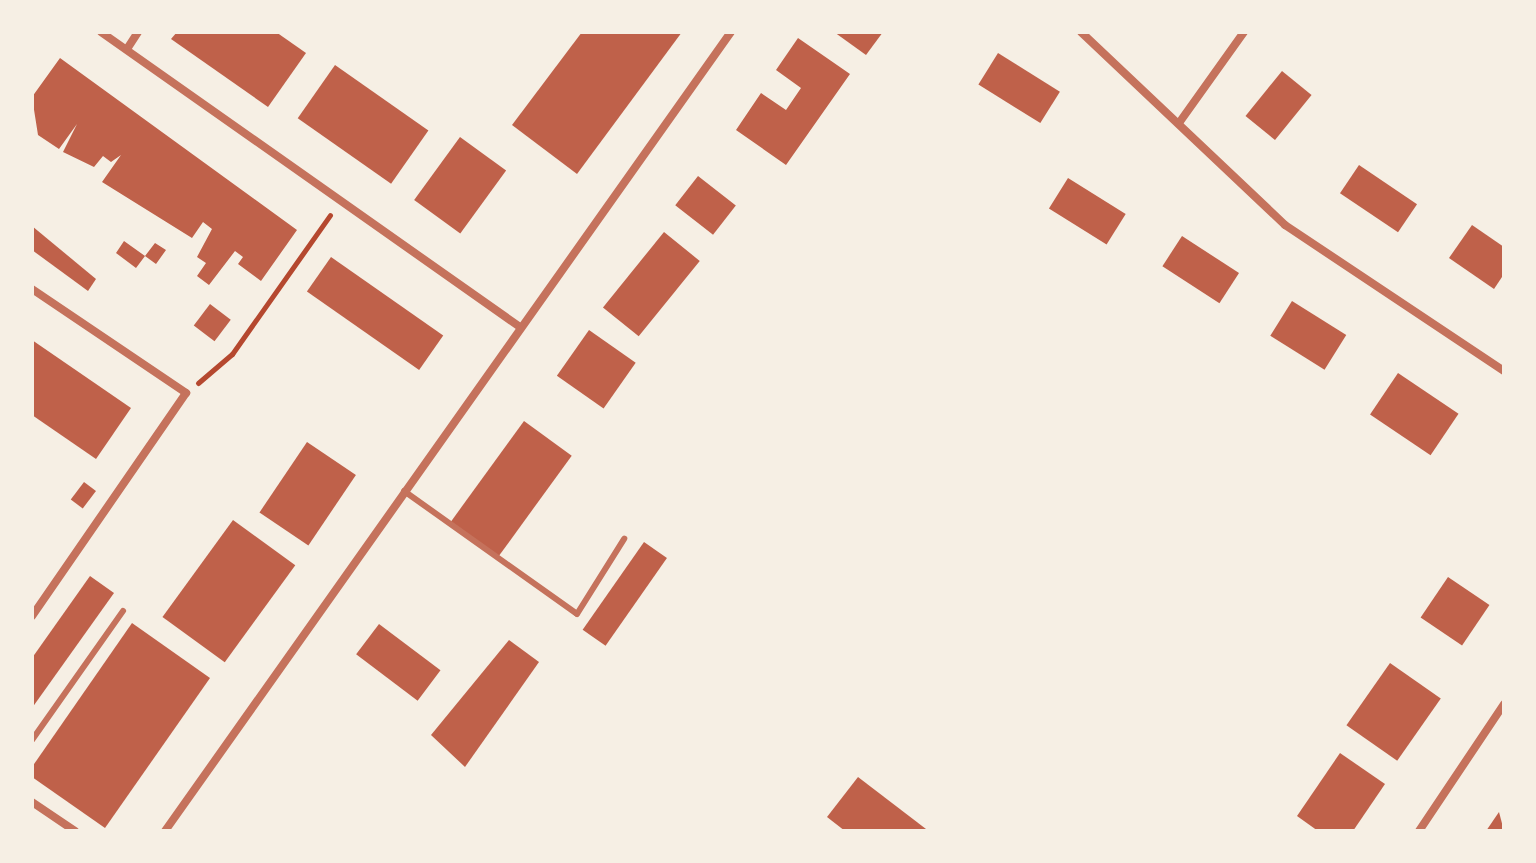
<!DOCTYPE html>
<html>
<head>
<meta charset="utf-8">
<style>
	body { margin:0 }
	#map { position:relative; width:1536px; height:863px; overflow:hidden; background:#f6efe4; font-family:Rubik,sans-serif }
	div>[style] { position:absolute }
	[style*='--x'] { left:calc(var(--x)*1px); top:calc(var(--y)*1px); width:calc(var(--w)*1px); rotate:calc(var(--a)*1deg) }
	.building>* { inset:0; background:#bf614a; transform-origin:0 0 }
	.path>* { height:5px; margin:-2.5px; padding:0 2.5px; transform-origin:2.5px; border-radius:2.5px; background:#b5482f }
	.service>* { height:6px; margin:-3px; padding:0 3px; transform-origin:3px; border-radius:3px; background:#c5725c }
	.minor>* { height:8px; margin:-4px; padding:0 4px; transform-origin:4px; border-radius:4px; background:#c5725c }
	span { translate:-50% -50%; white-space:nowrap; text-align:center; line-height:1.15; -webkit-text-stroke:6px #f6efe4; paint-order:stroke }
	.frame { position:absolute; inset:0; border:34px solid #f6efe4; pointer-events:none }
</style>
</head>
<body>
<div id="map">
	<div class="building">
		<div style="clip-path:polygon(177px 32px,276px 32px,306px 53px,268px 107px,171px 39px)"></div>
		<div style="clip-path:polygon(582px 32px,682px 32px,577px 174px,512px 125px)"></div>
		<div style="clip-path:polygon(834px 32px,883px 32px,866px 55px)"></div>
		<div style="clip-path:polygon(798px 38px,850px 74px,786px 165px,736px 130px,761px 93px,786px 110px,801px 88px,776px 70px)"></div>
		<div style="left:998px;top:53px;width:73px;height:37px;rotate:32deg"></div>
		<div style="clip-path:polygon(60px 58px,297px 230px,261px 281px,238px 264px,243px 257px,235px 251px,209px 285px,197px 276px,206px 263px,197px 257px,212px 229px,203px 222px,192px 238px,102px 182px,121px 155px,111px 162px,103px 156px,94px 167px,63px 152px,77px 124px,59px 149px,38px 135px,32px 97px)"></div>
		<div style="left:335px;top:65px;width:114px;height:65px;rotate:35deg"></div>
		<div style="left:1282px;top:71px;width:38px;height:58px;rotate:39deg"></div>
		<div style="left:460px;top:137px;width:57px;height:78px;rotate:36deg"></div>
		<div style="left:1359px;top:165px;width:70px;height:34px;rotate:34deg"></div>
		<div style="left:698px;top:176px;width:48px;height:37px;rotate:38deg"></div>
		<div style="left:1068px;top:178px;width:68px;height:36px;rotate:32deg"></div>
		<div style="clip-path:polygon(1472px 225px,1504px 247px,1504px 274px,1494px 289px,1449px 258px)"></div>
		<div style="clip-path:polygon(32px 226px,96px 279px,88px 291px,32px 250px)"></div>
		<div style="left:664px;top:232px;width:46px;height:97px;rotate:39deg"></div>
		<div style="left:1182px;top:236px;width:68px;height:36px;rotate:33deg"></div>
		<div style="clip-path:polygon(124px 241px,145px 256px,155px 243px,166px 250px,156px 264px,145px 256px,136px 268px,116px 253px)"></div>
		<div style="left:331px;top:257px;width:137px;height:42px;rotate:35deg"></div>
		<div style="left:1292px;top:301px;width:64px;height:41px;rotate:32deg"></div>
		<div style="left:210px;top:304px;width:26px;height:27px;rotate:37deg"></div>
		<div style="left:589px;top:330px;width:57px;height:56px;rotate:35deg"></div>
		<div style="clip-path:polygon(32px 340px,131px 408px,96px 459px,32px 415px)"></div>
		<div style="left:1398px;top:373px;width:73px;height:50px;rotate:34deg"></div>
		<div style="left:524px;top:421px;width:59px;height:125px;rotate:36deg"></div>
		<div style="left:307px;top:442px;width:59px;height:85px;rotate:34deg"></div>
		<div style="left:84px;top:482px;width:15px;height:22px;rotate:37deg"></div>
		<div style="left:233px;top:520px;width:77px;height:120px;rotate:36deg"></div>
		<div style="left:644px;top:542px;width:28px;height:107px;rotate:35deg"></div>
		<div style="clip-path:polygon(90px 576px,114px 593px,32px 708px,32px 658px)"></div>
		<div style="left:1448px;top:577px;width:50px;height:49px;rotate:34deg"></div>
		<div style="clip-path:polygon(132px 623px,210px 678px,105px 828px,32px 777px,32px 767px)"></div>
		<div style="left:379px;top:624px;width:77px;height:38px;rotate:37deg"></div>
		<div style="clip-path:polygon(509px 640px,539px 662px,465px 767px,431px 735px)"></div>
		<div style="left:1390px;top:663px;width:62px;height:76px;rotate:35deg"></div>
		<div style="clip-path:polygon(1340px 753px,1385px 784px,1353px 831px,1318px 831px,1297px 816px)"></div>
		<div style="clip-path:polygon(858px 777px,926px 829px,925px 831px,845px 831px,827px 817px)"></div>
		<div style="clip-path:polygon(1499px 812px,1504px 831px,1486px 831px)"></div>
	</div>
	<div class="path">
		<div style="--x:198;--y:383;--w:45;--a:-40.5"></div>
		<div style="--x:232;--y:354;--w:170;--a:-54.8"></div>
	</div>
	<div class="service">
		<div style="--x:404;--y:491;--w:212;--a:35.4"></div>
		<div style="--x:577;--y:614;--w:89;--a:-57.9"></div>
		<div style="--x:32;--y:740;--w:158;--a:-54.8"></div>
	</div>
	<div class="minor">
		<div style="--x:101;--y:32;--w:512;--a:35.15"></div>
		<div style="--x:1081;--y:32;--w:281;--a:43.4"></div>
		<div style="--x:1285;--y:225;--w:263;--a:33.7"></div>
		<div style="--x:127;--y:49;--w:20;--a:-57"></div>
		<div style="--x:1179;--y:123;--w:112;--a:-54.5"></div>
		<div style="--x:32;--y:289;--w:186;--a:34"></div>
		<div style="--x:186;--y:393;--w:271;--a:124.6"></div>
		<div style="--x:32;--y:802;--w:52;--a:34"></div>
		<div style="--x:165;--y:831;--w:979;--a:-54.69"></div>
		<div style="--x:1419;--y:831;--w:153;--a:-56.2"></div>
	</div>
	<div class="frame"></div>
</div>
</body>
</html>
